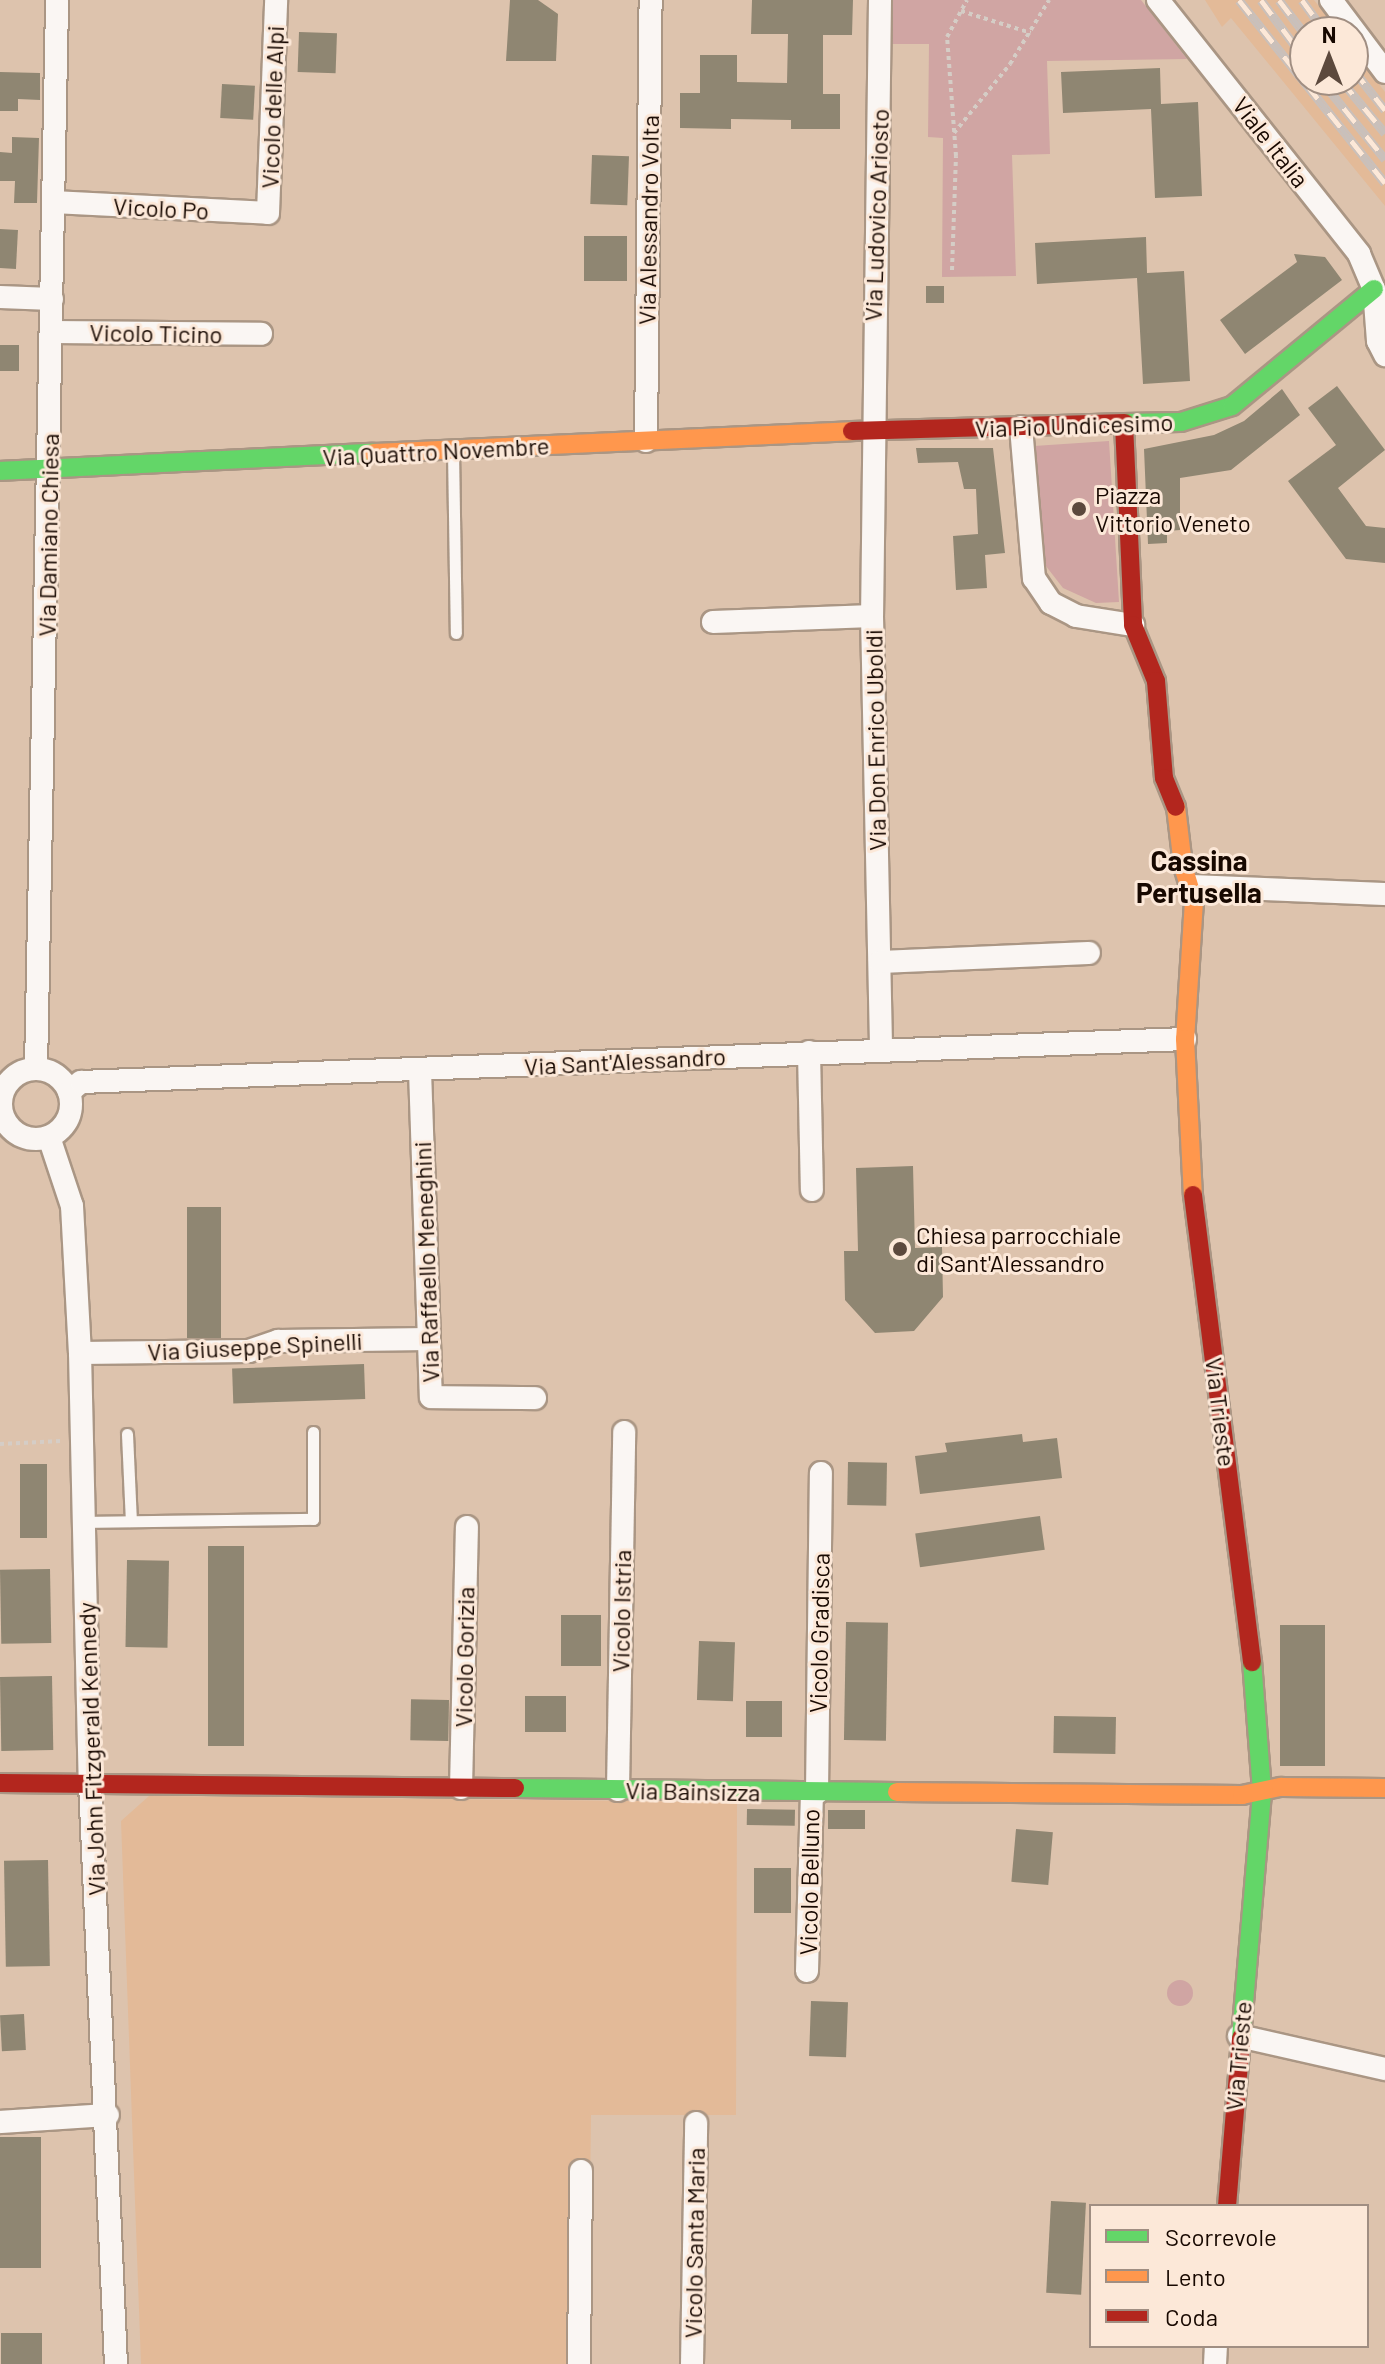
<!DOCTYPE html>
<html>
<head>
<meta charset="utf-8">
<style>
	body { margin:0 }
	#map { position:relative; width:1385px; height:2364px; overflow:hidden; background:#ddc3ad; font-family:Barlow,sans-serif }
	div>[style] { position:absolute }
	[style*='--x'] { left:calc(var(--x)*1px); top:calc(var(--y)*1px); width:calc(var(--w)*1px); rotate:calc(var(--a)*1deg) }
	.built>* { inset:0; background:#e3ba98 }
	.green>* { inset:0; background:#d0a5a3 }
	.round { border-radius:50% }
	.building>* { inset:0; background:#8f8672; transform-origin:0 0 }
	.path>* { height:4px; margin-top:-2px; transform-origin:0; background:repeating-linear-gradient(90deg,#d5cdc6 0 4px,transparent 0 8px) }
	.roads { filter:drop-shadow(2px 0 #aa9684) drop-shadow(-2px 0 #aa9684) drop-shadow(0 2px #aa9684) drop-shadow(0 -2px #aa9684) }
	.lane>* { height:11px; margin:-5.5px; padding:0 5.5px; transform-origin:5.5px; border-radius:5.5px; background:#faf6f3 }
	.street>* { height:22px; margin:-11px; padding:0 11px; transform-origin:11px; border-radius:11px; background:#faf6f3 }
	.street>.ring { margin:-11px; padding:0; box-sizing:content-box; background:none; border:22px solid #faf6f3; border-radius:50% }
	.fast>* { height:18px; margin:-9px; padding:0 9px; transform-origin:9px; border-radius:9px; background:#63d668 }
	.slow>* { height:18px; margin:-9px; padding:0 9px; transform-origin:9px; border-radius:9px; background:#ff974d }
	.jam>* { height:18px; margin:-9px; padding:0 9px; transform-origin:9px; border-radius:9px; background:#b3261e }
	.rail>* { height:9px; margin-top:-4.5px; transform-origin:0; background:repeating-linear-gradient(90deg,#fce8d8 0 18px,#c9c0bb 0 36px); box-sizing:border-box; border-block:2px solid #c9c0bb }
	.dots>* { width:22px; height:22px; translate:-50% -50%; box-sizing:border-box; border:4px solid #fce8d8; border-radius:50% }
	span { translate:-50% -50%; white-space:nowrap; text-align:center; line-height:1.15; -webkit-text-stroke:6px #fce8d8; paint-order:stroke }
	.street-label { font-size:24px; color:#170800 }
	.poi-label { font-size:24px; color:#170800 }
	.left { translate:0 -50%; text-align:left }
	.quarter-label { font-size:28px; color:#170800; font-weight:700 }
	.legend { position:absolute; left:1089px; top:2204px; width:280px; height:144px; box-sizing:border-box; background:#fce8d8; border:2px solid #a08e82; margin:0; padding:10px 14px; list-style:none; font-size:24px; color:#170800 }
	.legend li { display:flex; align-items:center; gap:16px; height:40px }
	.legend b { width:40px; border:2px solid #a08e82 }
	.north { position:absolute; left:1289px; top:16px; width:80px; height:80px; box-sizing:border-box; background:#fce8d8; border:2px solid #a08e82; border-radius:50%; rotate:0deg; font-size:22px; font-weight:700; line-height:32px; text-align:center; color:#170800 }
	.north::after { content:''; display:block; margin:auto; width:28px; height:36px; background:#5c493d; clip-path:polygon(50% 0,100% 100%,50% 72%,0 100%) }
</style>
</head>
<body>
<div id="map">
	<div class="built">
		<div style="clip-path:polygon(1205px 0,1314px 0,1339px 32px,1305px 32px,1305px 80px,1353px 80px,1353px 50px,1385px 92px,1385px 206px,1231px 18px,1222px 27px)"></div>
		<div style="clip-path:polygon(149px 1796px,737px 1802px,736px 2115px,591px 2115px,588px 2364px,141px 2364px,121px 1821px)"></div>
	</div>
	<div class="green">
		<div style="clip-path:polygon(890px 0,1141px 0,1187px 59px,1047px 61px,1050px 154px,1012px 155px,1016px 276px,942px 277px,943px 138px,928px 137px,929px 44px,891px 44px)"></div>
		<div style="clip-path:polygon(1109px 441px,1119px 602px,1096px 603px,1063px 588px,1042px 561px,1034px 446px)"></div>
		<div class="round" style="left:1167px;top:1980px;width:26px;height:26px"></div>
	</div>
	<div class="building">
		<div style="clip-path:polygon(510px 0,538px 0,558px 14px,556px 61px,506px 61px)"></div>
		<div style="clip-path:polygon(752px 0,853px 0,852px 35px,823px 35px,823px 94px,840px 94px,840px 129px,791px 129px,791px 120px,731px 119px,731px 129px,680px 128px,680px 93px,700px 93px,700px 55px,737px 55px,737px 82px,787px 83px,788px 34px,751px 34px)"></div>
		<div style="left:299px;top:32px;width:38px;height:40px;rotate:2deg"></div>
		<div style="clip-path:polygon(1160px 68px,1161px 104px,1198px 102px,1202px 196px,1155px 198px,1151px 109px,1063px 113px,1061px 72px)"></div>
		<div style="clip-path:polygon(0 72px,40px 73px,40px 100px,18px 99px,18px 111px,0 111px)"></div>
		<div style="left:222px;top:84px;width:33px;height:34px;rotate:3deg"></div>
		<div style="clip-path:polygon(12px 137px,39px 138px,37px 203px,14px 203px,15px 181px,0 181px,0 152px,12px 153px)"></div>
		<div style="left:592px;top:155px;width:37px;height:49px;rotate:2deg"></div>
		<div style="left:0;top:229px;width:18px;height:39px;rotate:3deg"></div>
		<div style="left:584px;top:236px;width:43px;height:45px"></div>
		<div style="clip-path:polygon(1146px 237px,1147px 273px,1184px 271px,1190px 381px,1143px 384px,1137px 278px,1037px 284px,1035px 243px)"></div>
		<div style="clip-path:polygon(1294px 254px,1325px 257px,1342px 280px,1245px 354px,1220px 320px,1297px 262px)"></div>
		<div style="left:926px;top:286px;width:18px;height:17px"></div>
		<div style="left:0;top:345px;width:19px;height:26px"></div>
		<div style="clip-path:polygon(1337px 386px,1385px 450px,1338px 488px,1366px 526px,1385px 528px,1385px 563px,1346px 559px,1288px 481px,1336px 445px,1308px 408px)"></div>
		<div style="clip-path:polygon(1282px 389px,1300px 415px,1231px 470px,1180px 478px,1180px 530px,1167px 531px,1167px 543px,1148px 544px,1144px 449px,1214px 435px,1244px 421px)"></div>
		<div style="clip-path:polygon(916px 448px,993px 448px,1005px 553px,985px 555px,987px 588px,956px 590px,953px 536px,978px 534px,976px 489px,964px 489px,958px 462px,918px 463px)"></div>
		<div style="clip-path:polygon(913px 1166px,915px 1248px,942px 1247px,943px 1297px,914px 1331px,875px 1333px,845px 1300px,844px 1251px,858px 1251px,856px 1168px)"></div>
		<div style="left:187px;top:1207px;width:34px;height:131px"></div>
		<div style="left:364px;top:1364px;width:35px;height:132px;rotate:88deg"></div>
		<div style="clip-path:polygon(1022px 1434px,1023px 1442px,1057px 1438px,1062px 1478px,920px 1494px,915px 1456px,947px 1452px,945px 1443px)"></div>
		<div style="left:848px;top:1462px;width:39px;height:43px;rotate:1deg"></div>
		<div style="left:20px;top:1464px;width:27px;height:74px"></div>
		<div style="left:1040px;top:1516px;width:34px;height:126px;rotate:82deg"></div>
		<div style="left:208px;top:1546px;width:36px;height:200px"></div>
		<div style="left:127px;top:1560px;width:42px;height:87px;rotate:1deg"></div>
		<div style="left:50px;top:1569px;width:74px;height:50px;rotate:89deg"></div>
		<div style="left:561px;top:1615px;width:40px;height:51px"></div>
		<div style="left:846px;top:1622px;width:42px;height:118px;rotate:1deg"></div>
		<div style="left:1325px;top:1625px;width:141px;height:45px;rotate:90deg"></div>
		<div style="left:699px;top:1641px;width:36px;height:59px;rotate:2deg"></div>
		<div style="left:52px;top:1676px;width:74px;height:52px;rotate:89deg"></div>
		<div style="left:525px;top:1696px;width:41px;height:36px"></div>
		<div style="left:449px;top:1700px;width:41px;height:38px;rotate:91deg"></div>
		<div style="left:746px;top:1701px;width:36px;height:36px"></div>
		<div style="left:1054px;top:1716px;width:62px;height:37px;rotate:1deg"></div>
		<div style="left:747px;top:1809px;width:48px;height:16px;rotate:1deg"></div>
		<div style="left:828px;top:1810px;width:37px;height:19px"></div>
		<div style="left:1016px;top:1829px;width:37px;height:53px;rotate:5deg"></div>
		<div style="left:48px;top:1860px;width:106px;height:44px;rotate:89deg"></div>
		<div style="left:754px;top:1868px;width:37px;height:45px"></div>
		<div style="left:811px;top:2001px;width:37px;height:55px;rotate:2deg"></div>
		<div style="left:24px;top:2014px;width:36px;height:24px;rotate:87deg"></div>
		<div style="left:0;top:2137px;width:41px;height:131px"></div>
		<div style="left:1051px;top:2201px;width:35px;height:92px;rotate:3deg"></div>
		<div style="left:1px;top:2333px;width:41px;height:31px"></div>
	</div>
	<div class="path">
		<div style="--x:961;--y:11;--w:73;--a:17.4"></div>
		<div style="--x:954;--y:133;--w:89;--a:-50.9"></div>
		<div style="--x:1010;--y:64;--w:75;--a:-58.6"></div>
		<div style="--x:952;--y:270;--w:114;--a:-88"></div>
		<div style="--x:956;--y:156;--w:119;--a:-94.3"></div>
		<div style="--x:947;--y:37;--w:42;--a:-61.6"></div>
		<div style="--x:0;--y:1444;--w:61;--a:-2.8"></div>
	</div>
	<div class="roads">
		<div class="lane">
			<div style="--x:453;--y:451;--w:182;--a:89.1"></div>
			<div style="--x:127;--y:1434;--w:87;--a:87.4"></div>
			<div style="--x:85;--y:1522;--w:228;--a:-0.8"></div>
			<div style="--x:313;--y:1519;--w:87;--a:-90"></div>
		</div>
		<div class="street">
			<div style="--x:880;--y:0;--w:616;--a:90.74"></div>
			<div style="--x:872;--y:616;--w:433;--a:88.8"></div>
			<div style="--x:1158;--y:0;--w:324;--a:51.6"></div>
			<div style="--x:1359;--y:254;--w:38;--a:67"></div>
			<div style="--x:1374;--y:289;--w:52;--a:85.6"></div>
			<div style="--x:1378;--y:341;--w:16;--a:63"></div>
			<div style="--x:1331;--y:0;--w:90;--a:53.1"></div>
			<div style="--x:54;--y:202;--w:214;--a:2.9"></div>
			<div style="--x:268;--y:213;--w:213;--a:-87.8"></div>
			<div style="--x:0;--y:297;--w:52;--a:2.2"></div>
			<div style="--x:52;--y:332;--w:209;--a:0.5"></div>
			<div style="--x:1021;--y:427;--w:152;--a:85.1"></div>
			<div style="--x:1034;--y:578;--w:30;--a:56"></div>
			<div style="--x:1051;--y:603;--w:28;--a:27"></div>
			<div style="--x:1076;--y:616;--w:58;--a:9"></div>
			<div style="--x:646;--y:441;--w:441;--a:-89.4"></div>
			<div style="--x:713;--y:622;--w:159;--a:-2.2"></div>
			<div style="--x:1191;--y:886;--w:194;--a:2.4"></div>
			<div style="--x:880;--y:962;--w:209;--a:-2.5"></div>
			<div style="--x:809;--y:1052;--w:138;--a:88.8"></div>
			<div style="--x:36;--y:1069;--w:1069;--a:-88.87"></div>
			<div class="ring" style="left:1px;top:1069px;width:48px;height:48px"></div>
			<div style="--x:420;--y:1070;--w:327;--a:88.1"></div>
			<div style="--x:431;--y:1397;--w:104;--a:0.6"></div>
			<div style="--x:69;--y:1092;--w:16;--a:-40"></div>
			<div style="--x:81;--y:1082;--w:1105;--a:-2.23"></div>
			<div style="--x:49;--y:1137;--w:73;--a:71.6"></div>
			<div style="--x:72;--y:1206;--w:147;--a:86.9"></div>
			<div style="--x:80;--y:1353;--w:430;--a:88.7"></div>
			<div style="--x:90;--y:1783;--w:582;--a:87.44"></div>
			<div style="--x:80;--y:1353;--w:169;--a:-0.7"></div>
			<div style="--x:249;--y:1351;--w:31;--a:-19"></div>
			<div style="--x:278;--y:1341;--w:151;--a:-0.8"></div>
			<div style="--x:461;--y:1788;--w:261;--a:-88.7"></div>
			<div style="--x:618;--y:1790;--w:358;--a:-89"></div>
			<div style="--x:817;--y:1793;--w:320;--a:-89.3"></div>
			<div style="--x:807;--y:1971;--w:178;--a:-88.4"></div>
			<div style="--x:1239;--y:2036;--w:150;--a:12.7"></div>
			<div style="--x:0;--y:2122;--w:108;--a:-3.7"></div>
			<div style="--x:579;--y:2364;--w:193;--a:-89.4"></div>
			<div style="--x:692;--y:2364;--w:241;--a:-89"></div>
			<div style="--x:1215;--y:2364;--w:18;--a:-87"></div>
		</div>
		<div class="fast">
			<div style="--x:1125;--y:423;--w:56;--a:-1"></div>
			<div style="--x:1181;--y:422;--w:53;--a:-17.4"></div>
			<div style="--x:1232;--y:406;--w:184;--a:-39.5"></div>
			<div style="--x:0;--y:471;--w:373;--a:-2.8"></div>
			<div style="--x:515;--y:1788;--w:382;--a:0.6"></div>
			<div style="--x:1241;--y:2038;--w:248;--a:-85.1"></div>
			<div style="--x:1262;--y:1791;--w:129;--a:-94.4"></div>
		</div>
		<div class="slow">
			<div style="--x:373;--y:453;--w:480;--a:-2.6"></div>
			<div style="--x:1176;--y:807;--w:59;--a:83.2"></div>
			<div style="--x:1183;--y:866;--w:37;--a:73"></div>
			<div style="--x:1194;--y:901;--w:138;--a:93.7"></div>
			<div style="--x:1185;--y:1039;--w:156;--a:87.1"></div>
			<div style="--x:897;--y:1792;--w:345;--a:0.5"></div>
			<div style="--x:1242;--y:1795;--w:40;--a:-12"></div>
			<div style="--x:1281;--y:1787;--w:104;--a:0.6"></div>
		</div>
		<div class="jam">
			<div style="--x:1124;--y:424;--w:201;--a:87.4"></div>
			<div style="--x:1133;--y:625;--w:61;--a:67.7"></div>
			<div style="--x:1156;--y:681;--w:97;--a:85.3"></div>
			<div style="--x:1164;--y:778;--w:31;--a:68"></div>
			<div style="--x:852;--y:431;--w:273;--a:-1.7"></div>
			<div style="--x:1193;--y:1195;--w:471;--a:82.8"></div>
			<div style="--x:0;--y:1783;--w:515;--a:0.56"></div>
			<div style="--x:1227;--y:2206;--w:169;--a:-85.2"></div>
		</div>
	</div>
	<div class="rail">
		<div style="--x:1239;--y:0;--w:234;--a:51.4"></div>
		<div style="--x:1261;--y:0;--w:74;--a:53.3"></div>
		<div style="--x:1279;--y:0;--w:43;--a:52.6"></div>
		<div style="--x:1302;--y:0;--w:39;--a:54"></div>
		<div style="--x:1353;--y:69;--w:52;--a:52"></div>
		<div style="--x:1321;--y:80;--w:102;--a:51"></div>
		<div style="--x:1341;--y:80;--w:69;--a:50.3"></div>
	</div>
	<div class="dots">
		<div style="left:1079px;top:509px;background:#5c493d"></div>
		<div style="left:900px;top:1249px;background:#5c493d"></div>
	</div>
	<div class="street-label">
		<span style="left:272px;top:107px;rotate:-88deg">Vicolo delle Alpi</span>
		<span style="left:1271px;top:142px;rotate:52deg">Viale Italia</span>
		<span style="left:161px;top:208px;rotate:3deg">Vicolo Po</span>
		<span style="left:876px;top:215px;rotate:-88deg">Via Ludovico Ariosto</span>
		<span style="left:648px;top:220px;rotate:-89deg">Via Alessandro Volta</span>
		<span style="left:156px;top:333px;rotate:1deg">Vicolo Ticino</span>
		<span style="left:1074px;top:425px;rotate:-2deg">Via Pio Undicesimo</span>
		<span style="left:436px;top:451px;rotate:-3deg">Via Quattro Novembre</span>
		<span style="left:48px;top:535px;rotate:-89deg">Via Damiano Chiesa</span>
		<span style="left:875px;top:740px;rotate:-91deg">Via Don Enrico Uboldi</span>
		<span style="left:625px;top:1061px;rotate:-3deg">Via Sant'Alessandro</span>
		<span style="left:426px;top:1262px;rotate:-92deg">Via Raffaello Meneghini</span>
		<span style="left:255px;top:1346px;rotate:-3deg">Via Giuseppe Spinelli</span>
		<span style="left:1221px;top:1412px;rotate:83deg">Via Trieste</span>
		<span style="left:621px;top:1611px;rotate:-89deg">Vicolo Istria</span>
		<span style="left:819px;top:1633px;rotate:-89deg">Vicolo Gradisca</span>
		<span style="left:464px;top:1657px;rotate:-89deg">Vicolo Gorizia</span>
		<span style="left:91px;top:1749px;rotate:-92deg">Via John Fitzgerald Kennedy</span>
		<span style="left:693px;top:1791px;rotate:1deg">Via Bainsizza</span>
		<span style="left:809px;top:1882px;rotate:-89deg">Vicolo Belluno</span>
		<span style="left:1238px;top:2056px;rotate:-85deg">Via Trieste</span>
		<span style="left:694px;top:2243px;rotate:-89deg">Vicolo Santa Maria</span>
	</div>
	<div class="poi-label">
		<span class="left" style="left:1095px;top:509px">Piazza<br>Vittorio Veneto</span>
		<span class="left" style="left:916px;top:1249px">Chiesa parrocchiale<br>di Sant'Alessandro</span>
	</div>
	<div class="quarter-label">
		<span style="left:1199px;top:876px">Cassina<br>Pertusella</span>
	</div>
	<ul class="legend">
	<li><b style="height:10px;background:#63d668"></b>Scorrevole</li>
	<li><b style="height:10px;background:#ff974d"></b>Lento</li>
	<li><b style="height:10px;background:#b3261e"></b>Coda</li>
	</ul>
	<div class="north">N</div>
</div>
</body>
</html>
